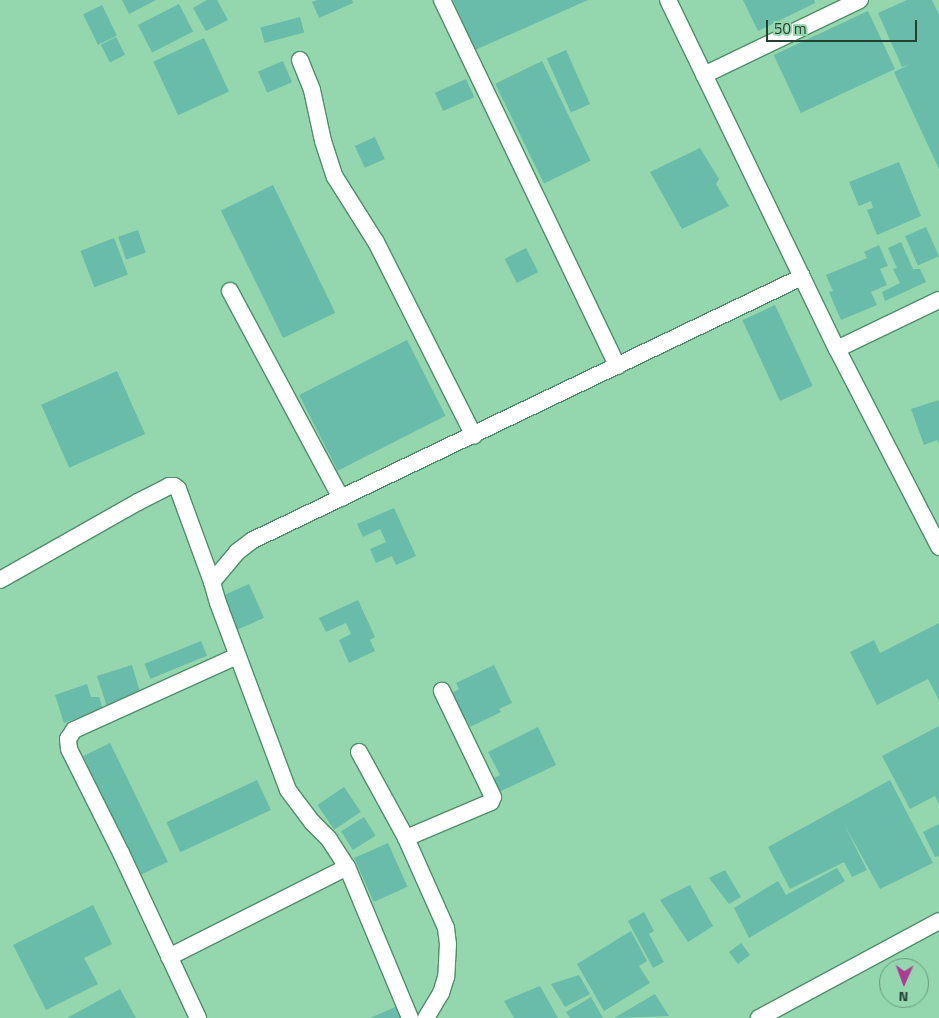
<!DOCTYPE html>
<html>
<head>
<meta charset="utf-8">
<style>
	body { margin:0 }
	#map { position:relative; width:939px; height:1018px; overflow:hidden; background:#94d6ae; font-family:"Titillium Web",sans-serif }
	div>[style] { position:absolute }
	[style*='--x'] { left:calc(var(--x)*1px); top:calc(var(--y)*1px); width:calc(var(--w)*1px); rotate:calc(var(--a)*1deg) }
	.building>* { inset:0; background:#69bca9; transform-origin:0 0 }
	.roads { filter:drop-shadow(1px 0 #4f8e6a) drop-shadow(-1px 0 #4f8e6a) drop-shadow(0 1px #4f8e6a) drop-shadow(0 -1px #4f8e6a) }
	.street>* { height:16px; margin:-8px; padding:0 8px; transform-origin:8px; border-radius:8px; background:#fff }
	span { translate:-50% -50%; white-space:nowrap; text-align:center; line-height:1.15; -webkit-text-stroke:5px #94d6ae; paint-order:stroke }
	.north { position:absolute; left:879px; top:958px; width:50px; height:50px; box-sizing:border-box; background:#94d6ae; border:1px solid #689a7c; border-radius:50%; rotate:182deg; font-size:14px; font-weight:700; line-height:20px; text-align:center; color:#254030 }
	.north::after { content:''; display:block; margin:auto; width:18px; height:22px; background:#ad3a94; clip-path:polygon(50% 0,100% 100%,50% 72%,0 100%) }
	.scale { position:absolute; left:766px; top:20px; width:151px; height:22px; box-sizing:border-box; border:2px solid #254030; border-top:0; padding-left:6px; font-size:15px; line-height:18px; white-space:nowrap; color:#254030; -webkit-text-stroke:4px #94d6ae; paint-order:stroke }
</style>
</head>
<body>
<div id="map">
	<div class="building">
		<div style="clip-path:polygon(122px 0,156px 0,129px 14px)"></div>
		<div style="clip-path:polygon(207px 0,217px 0,228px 20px,206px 31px,193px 8px)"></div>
		<div style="clip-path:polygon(317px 0,352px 0,353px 3px,319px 18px,312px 2px)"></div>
		<div style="clip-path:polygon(453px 0,588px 0,475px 50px)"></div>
		<div style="clip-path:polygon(743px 0,814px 0,815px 3px,758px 31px)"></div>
		<div style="clip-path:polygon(907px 0,932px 0,939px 15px,939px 169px,894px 72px,911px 64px,902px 67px,878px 13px)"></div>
		<div style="left:179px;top:4px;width:31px;height:46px;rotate:63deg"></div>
		<div style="left:102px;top:5px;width:34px;height:21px;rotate:64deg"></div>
		<div style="left:868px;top:11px;width:64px;height:104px;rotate:65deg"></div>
		<div style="left:300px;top:17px;width:16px;height:41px;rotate:75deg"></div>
		<div style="left:116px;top:37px;width:20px;height:17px;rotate:63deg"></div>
		<div style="left:204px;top:38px;width:59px;height:56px;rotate:65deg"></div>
		<div style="left:566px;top:50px;width:59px;height:21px;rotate:66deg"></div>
		<div style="left:283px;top:61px;width:23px;height:27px;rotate:67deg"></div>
		<div style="left:542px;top:61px;width:111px;height:52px;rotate:64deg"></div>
		<div style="left:466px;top:79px;width:20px;height:34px;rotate:66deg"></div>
		<div style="left:375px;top:137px;width:24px;height:22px;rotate:66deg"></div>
		<div style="clip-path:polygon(700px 148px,719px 179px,716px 184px,729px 206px,682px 229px,650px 172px)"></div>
		<div style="clip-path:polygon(899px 162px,921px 216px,877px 235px,867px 210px,873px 208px,871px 201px,859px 206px,849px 182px)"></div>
		<div style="left:273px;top:185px;width:142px;height:58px;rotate:64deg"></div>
		<div style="left:926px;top:227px;width:32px;height:23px;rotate:66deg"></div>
		<div style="left:138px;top:230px;width:24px;height:21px;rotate:71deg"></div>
		<div style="left:114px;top:238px;width:39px;height:36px;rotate:69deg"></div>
		<div style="clip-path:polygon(901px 242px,913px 269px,920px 269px,926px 282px,885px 301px,882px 292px,900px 283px,893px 269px,897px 268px,888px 248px)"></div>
		<div style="clip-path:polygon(879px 245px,888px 266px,880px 269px,887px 285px,871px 292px,877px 305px,841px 320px,829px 292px,833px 291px,826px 275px,867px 258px,864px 252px)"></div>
		<div style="left:526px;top:248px;width:27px;height:24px;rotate:63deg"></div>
		<div style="left:775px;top:305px;width:89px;height:36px;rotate:65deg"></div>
		<div style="left:407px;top:340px;width:85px;height:121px;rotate:63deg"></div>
		<div style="left:117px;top:371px;width:69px;height:83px;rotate:66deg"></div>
		<div style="clip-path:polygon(939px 400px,939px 444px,937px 440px,924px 445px,911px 409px)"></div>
		<div style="clip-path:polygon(394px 508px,416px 556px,396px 565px,392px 556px,376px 563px,370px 549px,386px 542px,380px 529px,363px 537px,357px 524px)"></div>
		<div style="left:249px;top:584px;width:37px;height:29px;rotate:66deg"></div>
		<div style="clip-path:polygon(358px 600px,375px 637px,370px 640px,375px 651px,349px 663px,339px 640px,351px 634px,346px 623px,326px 632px,319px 618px)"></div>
		<div style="clip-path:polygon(939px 623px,939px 700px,928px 679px,877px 705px,850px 652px,874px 640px,880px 653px)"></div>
		<div style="left:201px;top:641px;width:16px;height:61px;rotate:68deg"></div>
		<div style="clip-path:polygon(132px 665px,140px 692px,129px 696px,131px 703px,108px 710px,97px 676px)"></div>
		<div style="clip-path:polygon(494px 665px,512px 703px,499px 709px,501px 712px,470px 727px,467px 720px,458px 724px,450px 707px,457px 704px,452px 693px,459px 689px,456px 683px)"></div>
		<div style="clip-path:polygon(87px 684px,91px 697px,99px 697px,103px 709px,64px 723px,55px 695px)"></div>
		<div style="clip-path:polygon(939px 726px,939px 804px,935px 796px,910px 809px,882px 756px)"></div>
		<div style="clip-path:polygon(538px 727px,556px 765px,497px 793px,491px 780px,500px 775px,488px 752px)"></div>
		<div style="left:110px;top:743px;width:132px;height:30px;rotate:64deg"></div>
		<div style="left:257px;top:780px;width:33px;height:100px;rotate:65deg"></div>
		<div style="clip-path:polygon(890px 780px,933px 863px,880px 889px,844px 824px,867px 870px,852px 877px,844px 862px,790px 889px,768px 847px)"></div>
		<div style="left:344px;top:787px;width:30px;height:32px;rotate:56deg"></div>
		<div style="left:364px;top:817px;width:22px;height:27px;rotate:58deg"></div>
		<div style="clip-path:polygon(939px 824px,939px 856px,935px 857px,923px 832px)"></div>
		<div style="left:388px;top:843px;width:48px;height:37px;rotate:66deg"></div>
		<div style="clip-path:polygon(837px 868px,845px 881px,749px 938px,734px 908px,778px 881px,786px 895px)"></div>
		<div style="clip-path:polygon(725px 870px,741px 897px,729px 904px,709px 878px)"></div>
		<div style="clip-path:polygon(690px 885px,713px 926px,688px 942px,660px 900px)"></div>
		<div style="clip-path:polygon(93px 905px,112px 944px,84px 958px,98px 984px,46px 1010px,13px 945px)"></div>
		<div style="clip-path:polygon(644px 912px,654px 931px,649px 934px,664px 962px,653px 968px,628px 921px)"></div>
		<div style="clip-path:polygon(631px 931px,647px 961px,639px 966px,650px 983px,604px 1011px,577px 964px)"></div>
		<div style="left:741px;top:943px;width:15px;height:15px;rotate:53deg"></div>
		<div style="clip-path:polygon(579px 975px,590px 994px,565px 1007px,551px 984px)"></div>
		<div style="clip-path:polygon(540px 986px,558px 1018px,514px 1018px,504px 1001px)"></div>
		<div style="clip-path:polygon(120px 989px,136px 1018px,67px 1018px)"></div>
		<div style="clip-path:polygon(655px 994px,669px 1016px,614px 1018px)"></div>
		<div style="clip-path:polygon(591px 997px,603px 1018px,570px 1018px,566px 1012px)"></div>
		<div style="clip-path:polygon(400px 1005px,405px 1018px,370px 1018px)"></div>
	</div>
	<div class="roads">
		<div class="street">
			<div style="--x:442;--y:0;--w:406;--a:64.4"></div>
			<div style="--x:668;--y:0;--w:388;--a:64.2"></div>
			<div style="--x:837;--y:349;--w:223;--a:62.7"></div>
			<div style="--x:300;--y:60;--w:32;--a:68"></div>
			<div style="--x:312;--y:90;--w:52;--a:77.8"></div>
			<div style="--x:323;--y:141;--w:38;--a:72"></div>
			<div style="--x:335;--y:177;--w:77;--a:57.8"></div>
			<div style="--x:376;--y:242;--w:217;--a:63.2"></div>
			<div style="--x:704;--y:75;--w:173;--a:-25.7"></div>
			<div style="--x:230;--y:291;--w:235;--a:61.8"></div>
			<div style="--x:837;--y:349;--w:113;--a:-25.7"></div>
			<div style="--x:0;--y:580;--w:159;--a:-29.5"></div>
			<div style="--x:138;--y:502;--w:35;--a:-27"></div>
			<div style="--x:169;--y:486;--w:5;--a:0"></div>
			<div style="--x:174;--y:486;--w:5;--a:37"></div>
			<div style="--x:178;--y:489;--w:99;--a:69.9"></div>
			<div style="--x:359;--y:752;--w:98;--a:61.3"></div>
			<div style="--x:406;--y:838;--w:98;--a:66"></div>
			<div style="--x:446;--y:928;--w:16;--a:83"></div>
			<div style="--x:448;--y:944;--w:33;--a:93"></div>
			<div style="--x:446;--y:977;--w:17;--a:107"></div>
			<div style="--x:441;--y:993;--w:29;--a:121"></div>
			<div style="--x:406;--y:838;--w:92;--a:-23"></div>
			<div style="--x:491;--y:802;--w:5;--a:-68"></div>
			<div style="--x:493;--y:797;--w:118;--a:-115.7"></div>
			<div style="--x:169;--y:957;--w:199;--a:-26.8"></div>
			<div style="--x:198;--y:1018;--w:182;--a:-115"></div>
			<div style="--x:121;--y:853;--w:116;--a:-116.6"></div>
			<div style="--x:69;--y:749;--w:10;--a:-96"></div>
			<div style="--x:68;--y:739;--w:11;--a:-56"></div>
			<div style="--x:74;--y:730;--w:179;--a:-24.4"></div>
			<div style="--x:410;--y:1018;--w:164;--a:-112.6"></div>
			<div style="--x:347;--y:867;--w:33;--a:-123"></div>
			<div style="--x:329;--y:839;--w:24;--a:-135"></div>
			<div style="--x:312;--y:822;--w:40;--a:-127"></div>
			<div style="--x:288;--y:790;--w:200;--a:-110.5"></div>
			<div style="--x:218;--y:603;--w:22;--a:-106"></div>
			<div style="--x:212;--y:582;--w:39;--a:-50"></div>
			<div style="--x:237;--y:552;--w:20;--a:-37"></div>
			<div style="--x:253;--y:540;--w:609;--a:-25.6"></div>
			<div style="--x:759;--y:1018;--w:204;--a:-28.3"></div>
		</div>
	</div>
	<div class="north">N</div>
	<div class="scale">50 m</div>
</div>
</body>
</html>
